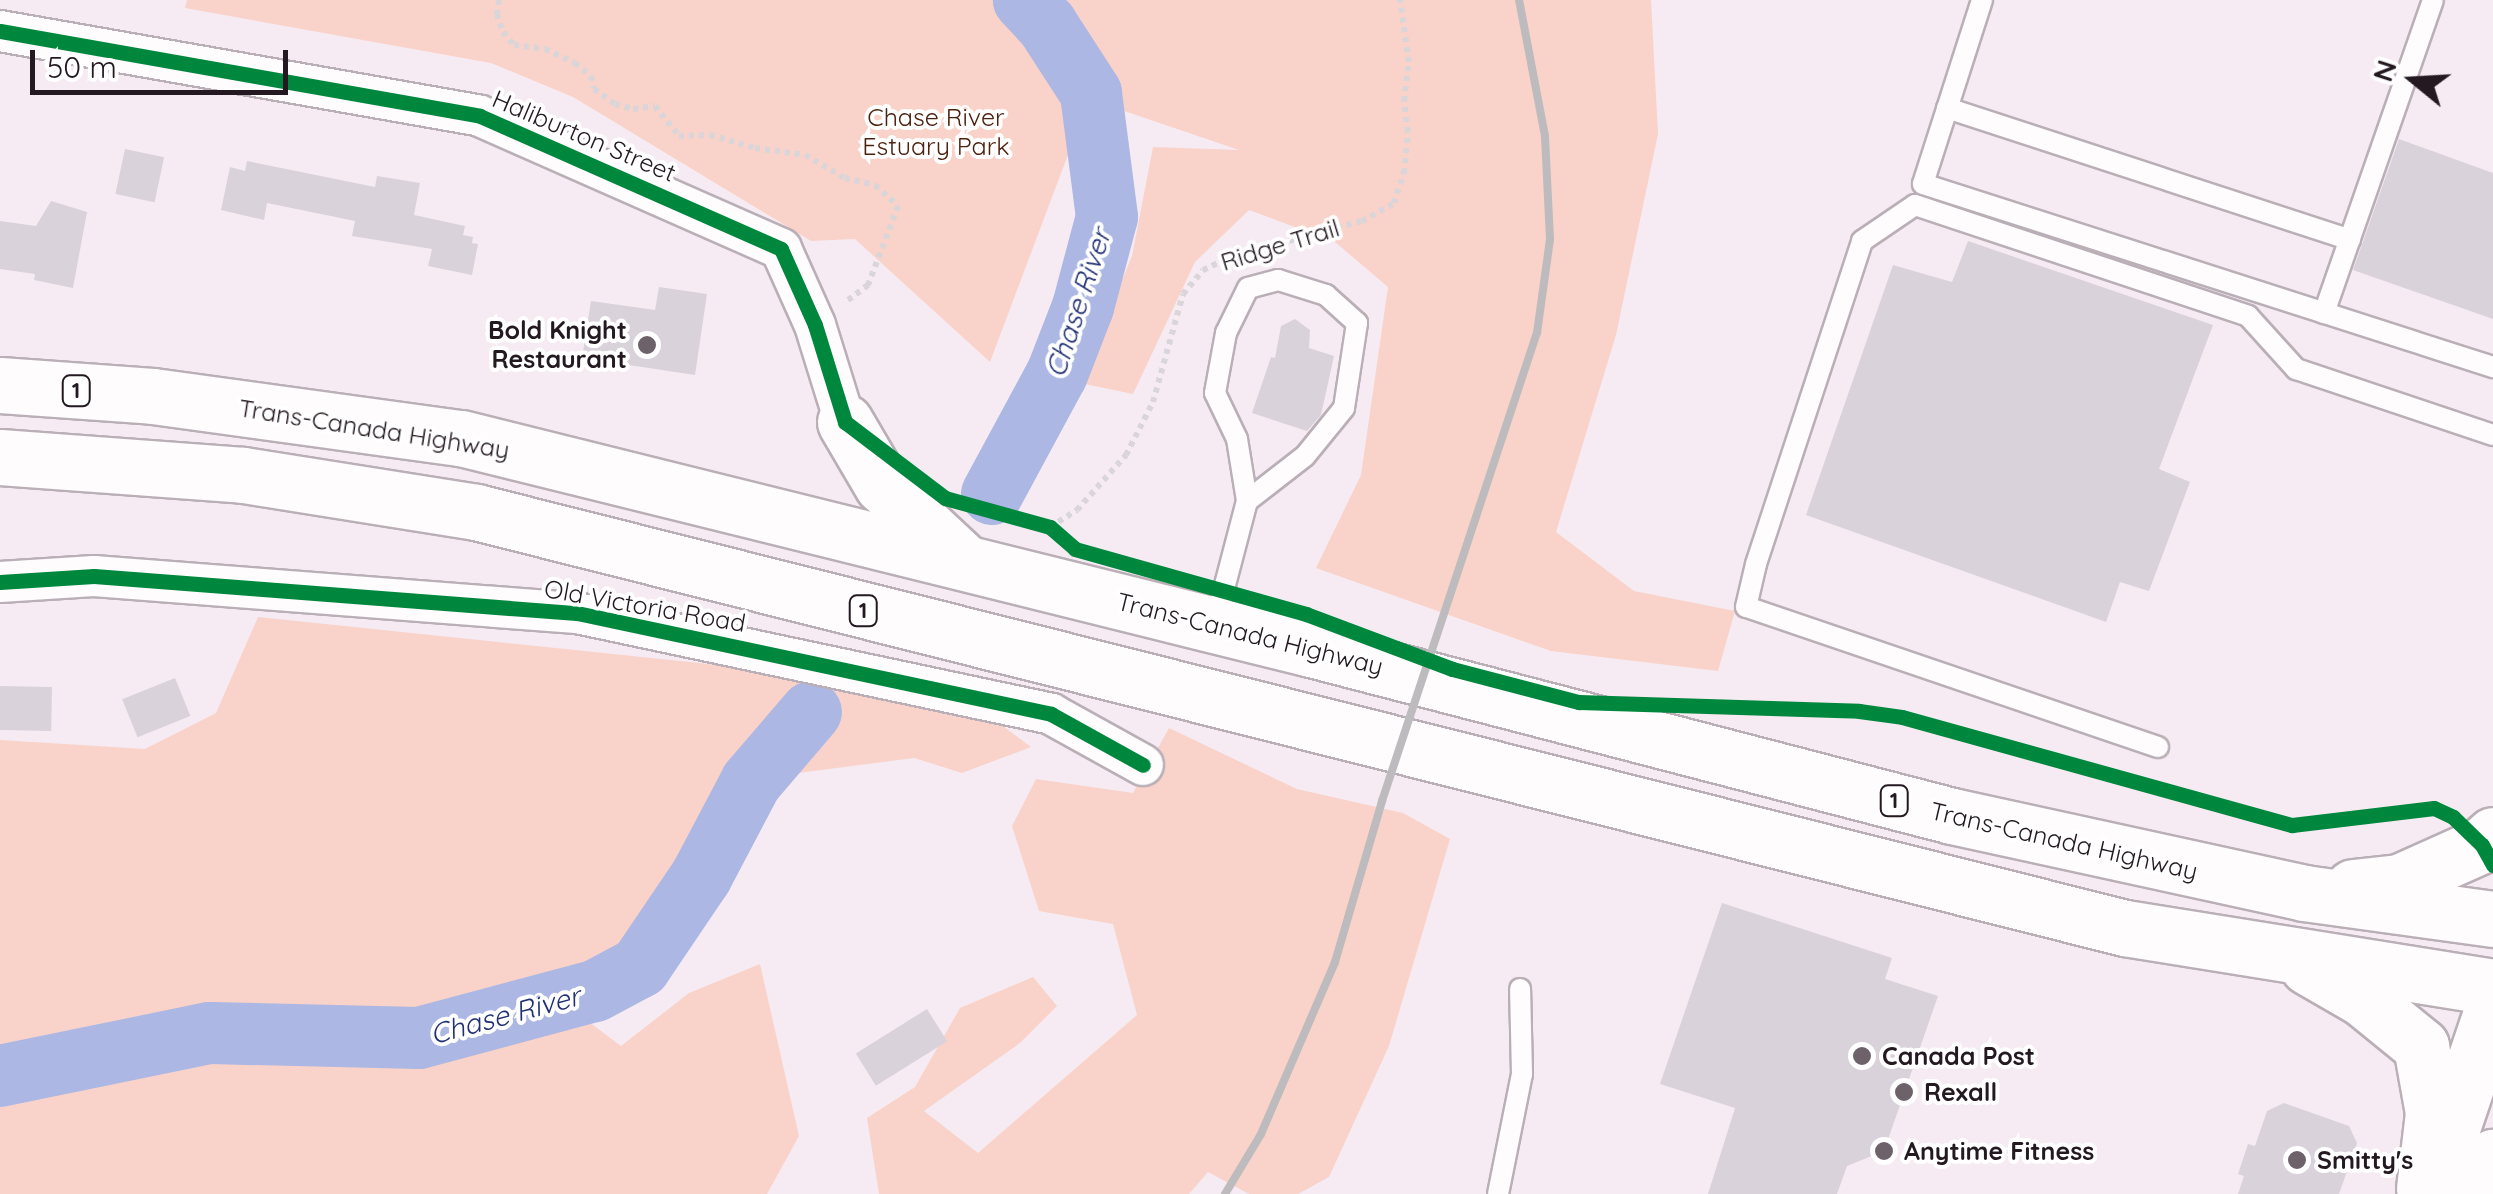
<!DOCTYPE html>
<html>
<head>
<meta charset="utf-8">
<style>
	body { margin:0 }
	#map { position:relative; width:2493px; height:1194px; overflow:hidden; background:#f6ebf3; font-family:Quicksand,sans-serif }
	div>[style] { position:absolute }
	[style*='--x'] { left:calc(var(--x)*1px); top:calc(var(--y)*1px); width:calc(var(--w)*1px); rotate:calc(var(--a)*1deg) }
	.green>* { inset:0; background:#f9d3c9 }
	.river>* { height:62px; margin:-31px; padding:0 31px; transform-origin:31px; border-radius:31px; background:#acb7e3 }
	.building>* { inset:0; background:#d9d2db; transform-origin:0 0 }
	.path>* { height:6px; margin-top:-3px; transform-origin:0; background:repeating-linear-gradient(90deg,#d9d5d8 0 5px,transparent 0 10px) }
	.roads { filter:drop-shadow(2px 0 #baafb6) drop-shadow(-2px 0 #baafb6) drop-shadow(0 2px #baafb6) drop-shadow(0 -2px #baafb6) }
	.lane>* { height:20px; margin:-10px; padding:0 10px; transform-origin:10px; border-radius:10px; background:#fefcfd }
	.street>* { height:40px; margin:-20px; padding:0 20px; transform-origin:20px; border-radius:20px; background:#fefcfd }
	.secondary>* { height:55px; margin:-27.5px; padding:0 27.5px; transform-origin:27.5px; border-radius:27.5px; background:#fefcfd }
	.highway>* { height:55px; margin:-27.5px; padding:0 27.5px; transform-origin:27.5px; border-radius:27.5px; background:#fefcfd }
	.rail>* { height:8px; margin:-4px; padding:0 4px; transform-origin:4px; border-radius:4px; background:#bdbbbd }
	.cycleway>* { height:15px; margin:-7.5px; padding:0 7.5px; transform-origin:7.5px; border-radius:7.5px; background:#00873e }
	.dots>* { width:28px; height:28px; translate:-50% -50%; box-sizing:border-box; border:5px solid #fff; border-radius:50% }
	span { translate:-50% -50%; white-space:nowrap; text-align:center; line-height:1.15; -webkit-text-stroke:8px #fff; paint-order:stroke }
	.shield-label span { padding:2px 8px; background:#fff; border:2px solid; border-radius:8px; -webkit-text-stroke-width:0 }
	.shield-label { font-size:22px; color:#241921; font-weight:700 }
	.park-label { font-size:25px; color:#4c210e }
	.street-label { font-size:25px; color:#241921 }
	.poi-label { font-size:25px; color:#241921; font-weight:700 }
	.right { translate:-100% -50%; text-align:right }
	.left { translate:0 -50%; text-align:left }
	.water-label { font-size:28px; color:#213075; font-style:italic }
	.north { position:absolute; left:2363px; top:30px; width:100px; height:100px; -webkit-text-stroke:8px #fff; paint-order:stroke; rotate:288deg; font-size:28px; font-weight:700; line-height:40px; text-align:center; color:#241921 }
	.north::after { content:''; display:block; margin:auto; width:35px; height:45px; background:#241921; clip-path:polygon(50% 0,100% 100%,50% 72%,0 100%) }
	.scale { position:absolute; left:30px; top:50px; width:258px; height:45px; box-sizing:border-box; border:5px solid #241921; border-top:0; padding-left:12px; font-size:30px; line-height:35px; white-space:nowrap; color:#241921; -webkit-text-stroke:8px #fff; paint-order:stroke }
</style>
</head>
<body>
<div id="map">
	<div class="green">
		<div style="clip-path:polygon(187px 0,1651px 0,1658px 134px,1616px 335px,1556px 532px,1634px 591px,1735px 611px,1718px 671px,1551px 651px,1316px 568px,1361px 475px,1388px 287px,1335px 242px,1249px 210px,1195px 262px,1133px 394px,1080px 383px,1132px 256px,1153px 147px,1239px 150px,1089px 99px,990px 362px,855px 239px,811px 241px,573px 97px,491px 63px,185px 8px)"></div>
		<div style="clip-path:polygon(258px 617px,718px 665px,996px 721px,1031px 747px,962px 773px,914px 758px,775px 776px,656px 946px,581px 1016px,621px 1046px,689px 993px,760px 964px,799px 1136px,767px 1194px,0 1194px,0 740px,145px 749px,216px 713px)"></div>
		<div style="clip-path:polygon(1169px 728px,1297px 789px,1403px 813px,1450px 839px,1389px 1046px,1329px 1177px,1298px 1194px,1249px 1194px,1208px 1172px,1189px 1194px,879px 1194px,867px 1118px,915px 1087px,960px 1008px,1033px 977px,1057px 1006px,1020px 1043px,924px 1111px,978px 1153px,1137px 1015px,1113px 924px,1039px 911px,1012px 826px,1036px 779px,1133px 793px)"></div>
	</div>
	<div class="river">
		<div style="--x:992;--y:494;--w:136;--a:-61.6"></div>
		<div style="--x:1057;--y:374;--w:72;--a:-68.8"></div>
		<div style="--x:1083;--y:307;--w:93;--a:-75.1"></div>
		<div style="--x:1107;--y:217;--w:125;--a:-97.4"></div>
		<div style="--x:1091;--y:93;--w:81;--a:-122.9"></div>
		<div style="--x:1047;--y:25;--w:34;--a:-133"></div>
		<div style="--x:0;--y:1076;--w:214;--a:-11.6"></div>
		<div style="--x:210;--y:1033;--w:209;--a:1.4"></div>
		<div style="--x:419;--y:1038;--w:182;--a:-15"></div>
		<div style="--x:595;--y:991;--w:51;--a:-28.1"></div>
		<div style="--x:640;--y:967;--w:109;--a:-55.9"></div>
		<div style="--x:701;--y:877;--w:107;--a:-62.2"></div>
		<div style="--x:751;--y:782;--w:92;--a:-49.4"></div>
	</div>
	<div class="building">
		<div style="clip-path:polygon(2399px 139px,2493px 173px,2493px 319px,2353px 270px)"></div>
		<div style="left:125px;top:149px;width:40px;height:46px;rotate:12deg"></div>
		<div style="clip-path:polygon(247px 161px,375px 187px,377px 176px,420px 183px,414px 215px,465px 226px,463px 235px,473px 237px,472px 243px,478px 244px,472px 275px,428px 266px,432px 249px,352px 236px,355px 221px,267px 203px,264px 220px,221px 210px,230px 167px,245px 171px)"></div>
		<div style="clip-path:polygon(51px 201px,87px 212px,73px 288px,34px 280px,35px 274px,0 269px,0 221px,36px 226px)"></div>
		<div style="clip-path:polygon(1968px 241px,2213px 325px,2159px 469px,2190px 482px,2149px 591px,2120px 582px,2106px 622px,1806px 515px,1893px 265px,1952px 282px)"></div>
		<div style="clip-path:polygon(659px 287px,707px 294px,695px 375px,582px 358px,591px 301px,655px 310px)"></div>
		<div style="clip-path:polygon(1295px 319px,1310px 330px,1309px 348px,1334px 356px,1321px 415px,1307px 431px,1252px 413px,1271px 357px,1275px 358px,1281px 326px)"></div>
		<div style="left:175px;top:678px;width:41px;height:57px;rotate:68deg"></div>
		<div style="left:0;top:686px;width:52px;height:44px;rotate:1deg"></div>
		<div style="clip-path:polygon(1722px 903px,1892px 958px,1885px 979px,1938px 996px,1884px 1151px,1847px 1166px,1837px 1194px,1708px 1194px,1735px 1108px,1660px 1084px)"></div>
		<div style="left:927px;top:1009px;width:38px;height:84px;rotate:58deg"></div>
		<div style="clip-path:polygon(2284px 1103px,2349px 1126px,2357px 1143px,2339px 1194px,2238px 1194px,2244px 1176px,2238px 1174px,2248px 1144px,2255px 1146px,2267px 1111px)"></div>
	</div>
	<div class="path">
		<div style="--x:499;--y:0;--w:14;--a:98"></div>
		<div style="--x:497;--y:14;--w:19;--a:72"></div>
		<div style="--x:503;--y:32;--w:17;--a:50"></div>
		<div style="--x:514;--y:45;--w:31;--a:7"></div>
		<div style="--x:545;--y:49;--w:33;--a:25"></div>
		<div style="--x:575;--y:63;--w:21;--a:39"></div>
		<div style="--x:591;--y:76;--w:13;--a:77"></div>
		<div style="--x:594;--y:89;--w:26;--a:36"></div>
		<div style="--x:615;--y:104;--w:19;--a:16"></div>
		<div style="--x:633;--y:109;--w:22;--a:-8"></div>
		<div style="--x:655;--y:106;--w:38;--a:51"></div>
		<div style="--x:679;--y:136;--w:31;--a:-2"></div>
		<div style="--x:710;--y:135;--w:47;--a:16.1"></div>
		<div style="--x:755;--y:148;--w:50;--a:8"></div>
		<div style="--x:805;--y:155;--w:46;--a:29.9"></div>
		<div style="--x:845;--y:178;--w:31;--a:13"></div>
		<div style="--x:875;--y:185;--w:31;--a:42"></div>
		<div style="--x:898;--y:206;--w:85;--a:110.8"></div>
		<div style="--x:868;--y:285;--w:30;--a:143"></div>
		<div style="--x:967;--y:504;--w:86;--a:15.5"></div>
		<div style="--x:1050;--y:527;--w:32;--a:-32"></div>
		<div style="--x:1077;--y:510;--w:74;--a:-48.3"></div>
		<div style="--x:1126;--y:455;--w:59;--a:-63"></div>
		<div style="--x:1153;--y:402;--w:112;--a:-74.5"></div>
		<div style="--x:1183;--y:294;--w:31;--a:-50"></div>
		<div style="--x:1203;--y:270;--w:31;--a:-25"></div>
		<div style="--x:1231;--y:257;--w:136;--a:-15.4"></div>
		<div style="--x:1362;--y:221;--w:37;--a:-29"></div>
		<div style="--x:1394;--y:203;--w:32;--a:-72"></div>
		<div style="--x:1404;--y:173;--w:41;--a:-84.4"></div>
		<div style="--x:1408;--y:132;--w:31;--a:-97"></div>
		<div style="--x:1404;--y:101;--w:39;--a:-83"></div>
		<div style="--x:1409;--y:62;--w:63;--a:-98.3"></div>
	</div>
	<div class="roads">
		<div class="lane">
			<div style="--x:1982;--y:0;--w:193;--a:107.8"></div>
			<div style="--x:1923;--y:184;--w:599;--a:17.8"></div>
			<div style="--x:1947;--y:108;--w:424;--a:18.1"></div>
			<div style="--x:2324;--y:313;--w:331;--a:-70.8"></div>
			<div style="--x:1215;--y:623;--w:126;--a:-75.3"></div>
			<div style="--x:1247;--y:501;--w:73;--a:-37.8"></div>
			<div style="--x:1305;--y:456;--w:62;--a:-50.9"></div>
			<div style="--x:1344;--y:408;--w:86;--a:-81.3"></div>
			<div style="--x:1357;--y:323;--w:42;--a:-137.9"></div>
			<div style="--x:1326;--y:295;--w:50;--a:-162.6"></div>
			<div style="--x:1278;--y:280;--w:31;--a:165"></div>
			<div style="--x:1248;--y:288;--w:50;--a:116.1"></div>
			<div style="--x:1226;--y:333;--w:61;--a:100.4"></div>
			<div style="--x:1215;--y:393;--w:51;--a:64.4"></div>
			<div style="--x:1237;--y:439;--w:63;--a:80.8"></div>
			<div style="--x:2158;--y:747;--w:435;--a:-161.2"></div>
			<div style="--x:1746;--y:607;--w:44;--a:-76.9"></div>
			<div style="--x:1756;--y:564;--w:340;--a:-71.8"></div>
			<div style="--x:1862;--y:241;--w:64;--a:-34.2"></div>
			<div style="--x:1915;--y:205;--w:351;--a:18.4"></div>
			<div style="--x:2248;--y:316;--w:72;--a:47.8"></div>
			<div style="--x:2296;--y:369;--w:208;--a:18.5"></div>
			<div style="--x:1498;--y:1194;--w:122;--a:-78.7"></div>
			<div style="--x:1522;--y:1074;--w:85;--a:-91.3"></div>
		</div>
		<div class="street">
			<div style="--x:0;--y:31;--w:487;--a:10"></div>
			<div style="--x:480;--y:116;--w:329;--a:23.8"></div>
			<div style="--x:781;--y:249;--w:83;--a:65.9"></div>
			<div style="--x:815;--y:325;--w:102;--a:72.8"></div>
			<div style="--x:0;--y:582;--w:94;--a:-3.7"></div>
			<div style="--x:94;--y:576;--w:484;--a:4.4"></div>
			<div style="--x:577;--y:613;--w:485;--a:12"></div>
			<div style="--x:1051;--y:714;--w:105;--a:29"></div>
		</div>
		<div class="secondary">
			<div style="--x:2429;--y:1178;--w:49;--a:-64.5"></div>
			<div style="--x:2450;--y:1134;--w:134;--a:-71.3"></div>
		</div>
		<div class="highway">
			<div style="--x:0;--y:385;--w:153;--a:4.1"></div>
			<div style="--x:153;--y:396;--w:311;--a:7.8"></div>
			<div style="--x:461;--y:438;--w:876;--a:13.94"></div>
			<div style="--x:1311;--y:649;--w:662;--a:14.6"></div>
			<div style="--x:1952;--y:816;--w:360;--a:12.3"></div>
			<div style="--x:2304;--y:893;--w:191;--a:7.8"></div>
			<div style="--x:845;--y:422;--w:73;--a:59.6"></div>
			<div style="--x:882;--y:485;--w:107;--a:43.1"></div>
			<div style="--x:0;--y:457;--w:244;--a:4.2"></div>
			<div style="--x:243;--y:475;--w:236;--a:9"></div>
			<div style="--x:476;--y:512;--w:1701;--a:14.16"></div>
			<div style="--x:2125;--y:928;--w:373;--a:9.1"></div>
			<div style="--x:2353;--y:887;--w:46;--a:-6.2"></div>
			<div style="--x:2399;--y:882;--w:91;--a:-24"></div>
			<div style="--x:2482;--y:845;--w:15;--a:-42"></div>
			<div style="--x:2308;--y:967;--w:62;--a:29.9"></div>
			<div style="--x:2362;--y:998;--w:76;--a:39.1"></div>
			<div style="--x:2421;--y:1046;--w:68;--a:79.8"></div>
			<div style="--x:2433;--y:1113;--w:76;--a:96.8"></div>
			<div style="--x:2474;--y:1194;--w:42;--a:-62.8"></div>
		</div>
	</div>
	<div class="rail">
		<div style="--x:1225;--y:1194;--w:70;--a:-59"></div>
		<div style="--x:1261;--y:1134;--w:187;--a:-66.7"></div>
		<div style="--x:1335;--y:962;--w:168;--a:-73.7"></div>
		<div style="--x:1382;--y:801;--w:493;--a:-71.7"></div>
		<div style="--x:1537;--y:333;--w:95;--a:-82.1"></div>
		<div style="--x:1550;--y:239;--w:103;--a:-92.8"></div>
		<div style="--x:1545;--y:136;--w:138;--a:-100.8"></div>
	</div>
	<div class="cycleway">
		<div style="--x:0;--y:31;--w:487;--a:10"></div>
		<div style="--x:480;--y:116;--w:329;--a:23.8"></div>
		<div style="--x:781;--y:249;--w:83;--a:65.9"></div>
		<div style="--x:815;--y:325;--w:102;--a:72.8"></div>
		<div style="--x:845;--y:422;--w:126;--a:37.2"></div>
		<div style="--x:945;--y:498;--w:109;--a:15.4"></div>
		<div style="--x:1050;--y:527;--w:33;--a:41"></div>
		<div style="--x:1075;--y:549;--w:240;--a:15.7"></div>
		<div style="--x:1306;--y:614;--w:156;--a:20.6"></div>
		<div style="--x:1452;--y:669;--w:131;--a:14.6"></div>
		<div style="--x:1579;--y:702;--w:280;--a:1.8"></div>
		<div style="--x:1859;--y:711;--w:43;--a:7.9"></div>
		<div style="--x:1902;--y:717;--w:405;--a:15.5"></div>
		<div style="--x:2292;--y:825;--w:143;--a:-6.8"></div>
		<div style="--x:2434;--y:808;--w:21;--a:25"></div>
		<div style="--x:2453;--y:817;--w:40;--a:44"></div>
		<div style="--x:2482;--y:845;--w:23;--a:61"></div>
		<div style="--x:0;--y:582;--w:94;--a:-3.7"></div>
		<div style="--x:94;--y:576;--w:484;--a:4.4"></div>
		<div style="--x:577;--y:613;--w:485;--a:12"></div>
		<div style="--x:1051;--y:714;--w:105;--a:29"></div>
	</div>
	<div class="dots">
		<div style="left:647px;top:345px;background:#6e626a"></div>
		<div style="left:1862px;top:1056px;background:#6e626a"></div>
		<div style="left:1904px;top:1092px;background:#6e626a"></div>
		<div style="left:1884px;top:1151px;background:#6e626a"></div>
		<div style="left:2297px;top:1160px;background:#6e626a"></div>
	</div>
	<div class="shield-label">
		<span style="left:76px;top:391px">1</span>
		<span style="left:863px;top:611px">1</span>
		<span style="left:1894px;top:801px">1</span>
	</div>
	<div class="park-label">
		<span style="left:936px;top:132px">Chase River<br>Estuary Park</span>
	</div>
	<div class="street-label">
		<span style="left:584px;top:136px;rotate:23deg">Haliburton Street</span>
		<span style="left:1280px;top:245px;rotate:-17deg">Ridge Trail</span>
		<span style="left:374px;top:429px;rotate:9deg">Trans-Canada Highway</span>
		<span style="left:645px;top:606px;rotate:10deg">Old Victoria Road</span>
		<span style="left:1250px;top:634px;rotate:14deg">Trans-Canada Highway</span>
		<span style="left:2064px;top:841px;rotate:13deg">Trans-Canada Highway</span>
	</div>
	<div class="poi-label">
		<span class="right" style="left:627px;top:345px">Bold Knight<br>Restaurant</span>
		<span class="left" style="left:1882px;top:1056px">Canada Post</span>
		<span class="left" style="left:1924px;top:1092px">Rexall</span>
		<span class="left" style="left:1904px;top:1151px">Anytime Fitness</span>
		<span class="left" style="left:2317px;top:1160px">Smitty's</span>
	</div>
	<div class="water-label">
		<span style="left:1078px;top:303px;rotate:-72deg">Chase River</span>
		<span style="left:505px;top:1015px;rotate:-15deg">Chase River</span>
	</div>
	<div class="north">N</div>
	<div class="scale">50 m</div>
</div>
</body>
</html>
